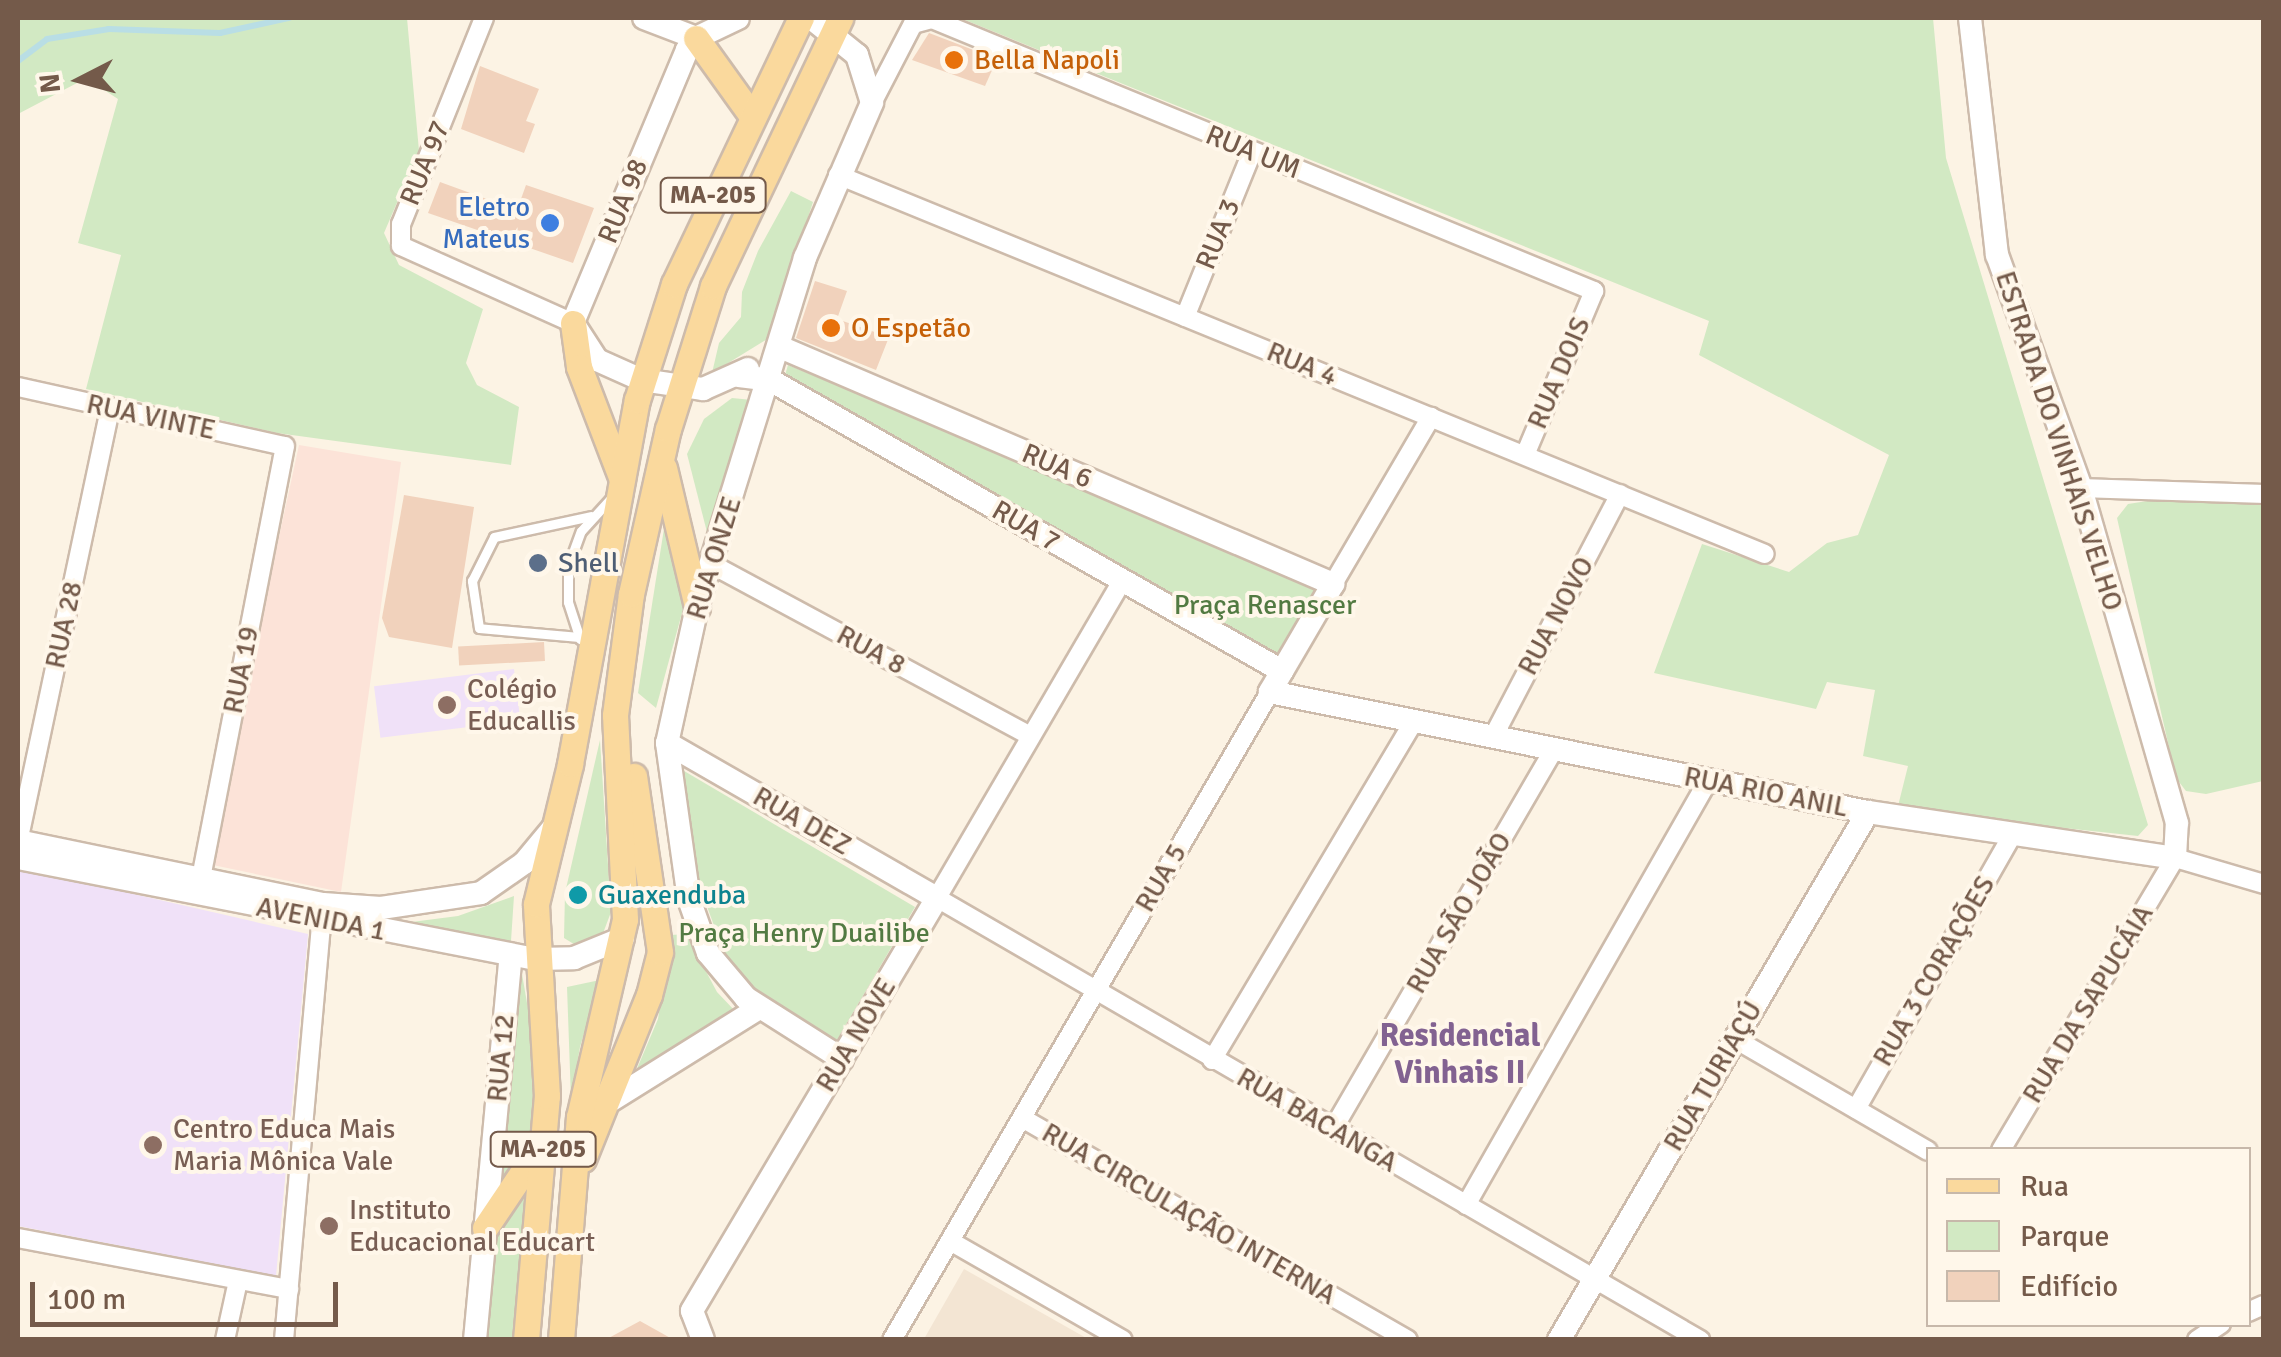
<!DOCTYPE html>
<html>
<head>
<meta charset="utf-8">
<style>
	body { margin:0 }
	#map { position:relative; width:2281px; height:1357px; overflow:hidden; background:#fcf3e4; font-family:Signika,sans-serif }
	div>[style] { position:absolute }
	[style*='--x'] { left:calc(var(--x)*1px); top:calc(var(--y)*1px); width:calc(var(--w)*1px); rotate:calc(var(--a)*1deg) }
	.residential>* { inset:0; background:#f3e5d3 }
	.commercial>* { inset:0; background:#fce3d8 }
	.education>* { inset:0; background:#f0e1f8; transform-origin:0 0 }
	.green>* { inset:0; background:#d2e9c3 }
	.stream>* { height:6px; margin:-3px; padding:0 3px; transform-origin:3px; border-radius:3px; background:#b9dee5 }
	.building>* { inset:0; background:#f1d2bc; transform-origin:0 0 }
	.roads { filter:drop-shadow(2px 0 #cdbbab) drop-shadow(-2px 0 #cdbbab) drop-shadow(0 2px #cdbbab) drop-shadow(0 -2px #cdbbab) }
	.lane>* { height:9px; margin:-4.5px; padding:0 4.5px; transform-origin:4.5px; border-radius:4.5px; background:#fff }
	.street>* { height:18px; margin:-9px; padding:0 9px; transform-origin:9px; border-radius:9px; background:#fff }
	.secondary>* { height:22px; margin:-11px; padding:0 11px; transform-origin:11px; border-radius:11px; background:#fff }
	.primary>* { height:25px; margin:-12.5px; padding:0 12.5px; transform-origin:12.5px; border-radius:12.5px; background:#fad99d }
	.dots>* { width:28px; height:28px; translate:-50% -50%; box-sizing:border-box; border:5px solid #fff7ea; border-radius:50% }
	span { translate:-50% -50%; white-space:nowrap; text-align:center; line-height:1.15; -webkit-text-stroke:8px #fff7ea; paint-order:stroke }
	.shield-label span { padding:2px 8px; background:#fff7ea; border:2px solid; border-radius:8px; -webkit-text-stroke-width:0 }
	.shield-label { font-size:25px; color:#745a4a; font-weight:700 }
	.food-label { font-size:28px; color:#c56008 }
	.left { translate:0 -50%; text-align:left }
	.street-label { font-size:28px; color:#745a4a }
	.shop-label { font-size:28px; color:#366cbe }
	.right { translate:-100% -50%; text-align:right }
	.service-label { font-size:28px; color:#4e5e75 }
	.park-label { font-size:28px; color:#527a42 }
	.education-label { font-size:28px; color:#785e54 }
	.culture-label { font-size:28px; color:#0d838f }
	.quarter-label { font-size:32px; color:#826291; font-weight:700 }
	.frame { position:absolute; inset:0; border:20px solid #745a4a; pointer-events:none }
	.legend { position:absolute; left:1926px; top:1147px; width:325px; height:180px; box-sizing:border-box; background:#fff7ea; border:2px solid #c7b8aa; margin:0; padding:12px 18px; list-style:none; font-size:30px; color:#745a4a }
	.legend li { display:flex; align-items:center; gap:20px; height:50px }
	.legend b { width:50px; border:2px solid #c7b8aa }
	.north { position:absolute; left:30px; top:30px; width:100px; height:100px; -webkit-text-stroke:8px #fff7ea; paint-order:stroke; rotate:264deg; font-size:28px; font-weight:700; line-height:40px; text-align:center; color:#745a4a }
	.north::after { content:''; display:block; margin:auto; width:35px; height:45px; background:#745a4a; clip-path:polygon(50% 0,100% 100%,50% 72%,0 100%) }
	.scale { position:absolute; left:30px; top:1282px; width:308px; height:45px; box-sizing:border-box; border:5px solid #745a4a; border-top:0; padding-left:12px; font-size:30px; line-height:35px; white-space:nowrap; color:#745a4a; -webkit-text-stroke:8px #fff7ea; paint-order:stroke }
</style>
</head>
<body>
<div id="map">
	<div class="residential">
		<div style="clip-path:polygon(964px 1269px,1088px 1339px,924px 1339px)"></div>
	</div>
	<div class="commercial">
		<div style="clip-path:polygon(299px 445px,401px 462px,341px 892px,208px 864px)"></div>
	</div>
	<div class="education">
		<div style="left:514px;top:669px;width:52px;height:141px;rotate:83deg"></div>
		<div style="clip-path:polygon(20px 868px,308px 934px,276px 1276px,18px 1226px)"></div>
	</div>
	<div class="green">
		<div style="clip-path:polygon(18px 18px,407px 18px,419px 151px,384px 233px,399px 265px,483px 309px,466px 363px,477px 385px,519px 407px,511px 465px,277px 433px,86px 389px,121px 255px,78px 243px,118px 99px,92px 82px,77px 83px,18px 114px)"></div>
		<div style="clip-path:polygon(960px 18px,1933px 18px,1946px 158px,2148px 825px,2138px 836px,1897px 810px,1908px 766px,1863px 756px,1875px 690px,1827px 682px,1816px 709px,1654px 673px,1702px 544px,1789px 572px,1827px 543px,1858px 535px,1889px 455px,1699px 355px,1709px 321px)"></div>
		<div style="clip-path:polygon(791px 191px,813px 202px,769px 338px,712px 373px,719px 343px,741px 317px,742px 292px,758px 251px)"></div>
		<div style="clip-path:polygon(788px 365px,1323px 584px,1283px 662px,785px 375px)"></div>
		<div style="clip-path:polygon(732px 398px,752px 400px,709px 540px,687px 454px,704px 419px)"></div>
		<div style="clip-path:polygon(2154px 500px,2263px 502px,2263px 781px,2206px 794px,2186px 791px,2176px 778px,2117px 518px,2128px 504px)"></div>
		<div style="clip-path:polygon(666px 516px,685px 602px,656px 708px,638px 693px)"></div>
		<div style="clip-path:polygon(600px 740px,611px 912px,602px 936px,577px 946px,564px 938px,565px 893px)"></div>
		<div style="clip-path:polygon(679px 768px,915px 907px,837px 1040px,756px 994px,727px 961px,701px 890px)"></div>
		<div style="clip-path:polygon(514px 896px,511px 941px,396px 924px,458px 916px)"></div>
		<div style="clip-path:polygon(686px 934px,717px 992px,736px 1012px,636px 1071px,658px 1019px,671px 935px)"></div>
		<div style="clip-path:polygon(522px 974px,540px 1078px,530px 1144px,508px 1184px,500px 1183px)"></div>
		<div style="clip-path:polygon(600px 980px,580px 1047px,571px 1099px,567px 987px)"></div>
		<div style="clip-path:polygon(528px 1184px,517px 1339px,487px 1340px,497px 1228px)"></div>
	</div>
	<div class="stream">
		<div style="--x:18;--y:61;--w:36;--a:-37"></div>
		<div style="--x:47;--y:39;--w:63;--a:-9.2"></div>
		<div style="--x:109;--y:29;--w:111;--a:2.1"></div>
		<div style="--x:220;--y:33;--w:71;--a:-12.3"></div>
	</div>
	<div class="building">
		<div style="clip-path:polygon(929px 33px,997px 59px,985px 86px,912px 60px)"></div>
		<div style="clip-path:polygon(480px 66px,539px 89px,526px 121px,535px 124px,524px 153px,461px 129px)"></div>
		<div style="clip-path:polygon(440px 182px,517px 210px,526px 185px,594px 208px,573px 263px,428px 213px)"></div>
		<div style="clip-path:polygon(815px 281px,847px 291px,837px 319px,889px 337px,876px 370px,796px 338px)"></div>
		<div style="clip-path:polygon(404px 495px,474px 507px,452px 648px,389px 637px,382px 618px)"></div>
		<div style="left:544px;top:642px;width:19px;height:86px;rotate:87deg"></div>
		<div style="clip-path:polygon(640px 1321px,674px 1340px,605px 1340px)"></div>
	</div>
	<div class="roads">
		<div class="lane">
			<div style="--x:579;--y:637;--w:100;--a:-174.9"></div>
			<div style="--x:479;--y:628;--w:48;--a:-98.5"></div>
			<div style="--x:472;--y:581;--w:49;--a:-63.4"></div>
			<div style="--x:494;--y:537;--w:99;--a:-12.2"></div>
			<div style="--x:580;--y:639;--w:39;--a:-108"></div>
			<div style="--x:568;--y:602;--w:36;--a:-90"></div>
			<div style="--x:568;--y:566;--w:37;--a:-70"></div>
			<div style="--x:581;--y:531;--w:46;--a:-47.6"></div>
		</div>
		<div class="street">
			<div style="--x:484;--y:18;--w:222;--a:111.9"></div>
			<div style="--x:401;--y:224;--w:22;--a:90"></div>
			<div style="--x:401;--y:246;--w:188;--a:24.1"></div>
			<div style="--x:872;--y:103;--w:89;--a:-62.6"></div>
			<div style="--x:913;--y:24;--w:20;--a:-15"></div>
			<div style="--x:932;--y:19;--w:716;--a:22.34"></div>
			<div style="--x:1594;--y:291;--w:178;--a:112.8"></div>
			<div style="--x:838;--y:175;--w:1001;--a:22.24"></div>
			<div style="--x:1185;--y:317;--w:178;--a:-67.9"></div>
			<div style="--x:18;--y:387;--w:273;--a:12.5"></div>
			<div style="--x:285;--y:446;--w:450;--a:101"></div>
			<div style="--x:2081;--y:488;--w:183;--a:1.9"></div>
			<div style="--x:711;--y:564;--w:363;--a:28.3"></div>
			<div style="--x:1122;--y:581;--w:367;--a:120.3"></div>
			<div style="--x:937;--y:898;--w:882;--a:30.08"></div>
			<div style="--x:1333;--y:584;--w:194;--a:-59.6"></div>
			<div style="--x:1493;--y:737;--w:274;--a:-62.4"></div>
			<div style="--x:18;--y:842;--w:444;--a:-78"></div>
			<div style="--x:1735;--y:1039;--w:223;--a:30.1"></div>
			<div style="--x:1212;--y:1060;--w:395;--a:-59.2"></div>
			<div style="--x:1856;--y:1109;--w:317;--a:-60.3"></div>
			<div style="--x:1022;--y:1118;--w:445;--a:29.9"></div>
			<div style="--x:1333;--y:1129;--w:440;--a:-59.8"></div>
			<div style="--x:2001;--y:1150;--w:340;--a:-59.2"></div>
			<div style="--x:2175;--y:858;--w:93;--a:16.3"></div>
			<div style="--x:1466;--y:1205;--w:489;--a:-60.3"></div>
			<div style="--x:18;--y:1238;--w:276;--a:10.7"></div>
			<div style="--x:950;--y:1241;--w:199;--a:29.8"></div>
			<div style="--x:2248;--y:1312;--w:17;--a:-24"></div>
			<div style="--x:225;--y:1340;--w:60;--a:-77.6"></div>
			<div style="--x:284;--y:1340;--w:435;--a:-84.9"></div>
			<div style="--x:892;--y:1340;--w:750;--a:-59.74"></div>
			<div style="--x:2197;--y:1340;--w:29;--a:-34"></div>
		</div>
		<div class="secondary">
			<div style="--x:644;--y:18;--w:56;--a:21"></div>
			<div style="--x:738;--y:18;--w:47;--a:154.5"></div>
			<div style="--x:696;--y:38;--w:15;--a:127"></div>
			<div style="--x:687;--y:50;--w:296;--a:112.7"></div>
			<div style="--x:573;--y:323;--w:44;--a:57"></div>
			<div style="--x:597;--y:360;--w:49;--a:24"></div>
			<div style="--x:642;--y:380;--w:62;--a:8.4"></div>
			<div style="--x:703;--y:389;--w:49;--a:-24"></div>
			<div style="--x:811;--y:18;--w:59;--a:38.8"></div>
			<div style="--x:857;--y:55;--w:50;--a:72.6"></div>
			<div style="--x:872;--y:103;--w:169;--a:113.4"></div>
			<div style="--x:805;--y:258;--w:365;--a:107.2"></div>
			<div style="--x:697;--y:607;--w:139;--a:102.4"></div>
			<div style="--x:667;--y:743;--w:158;--a:82"></div>
			<div style="--x:689;--y:899;--w:57;--a:70.6"></div>
			<div style="--x:708;--y:953;--w:59;--a:49.8"></div>
			<div style="--x:746;--y:998;--w:114;--a:32.4"></div>
			<div style="--x:780;--y:347;--w:602;--a:23.2"></div>
			<div style="--x:1333;--y:584;--w:125;--a:120.3"></div>
			<div style="--x:1270;--y:692;--w:610;--a:11.35"></div>
			<div style="--x:1868;--y:812;--w:310;--a:8.5"></div>
			<div style="--x:2175;--y:858;--w:35;--a:-87"></div>
			<div style="--x:2177;--y:823;--w:348;--a:-106"></div>
			<div style="--x:2081;--y:488;--w:248;--a:-109.8"></div>
			<div style="--x:1997;--y:255;--w:239;--a:-96.5"></div>
			<div style="--x:739;--y:376;--w:31;--a:7"></div>
			<div style="--x:770;--y:380;--w:589;--a:29.61"></div>
			<div style="--x:667;--y:743;--w:311;--a:29.9"></div>
			<div style="--x:937;--y:898;--w:480;--a:120.7"></div>
			<div style="--x:692;--y:1311;--w:31;--a:69"></div>
			<div style="--x:18;--y:841;--w:311;--a:11.7"></div>
			<div style="--x:323;--y:904;--w:58;--a:3.9"></div>
			<div style="--x:381;--y:908;--w:101;--a:-8.5"></div>
			<div style="--x:481;--y:893;--w:52;--a:-34.9"></div>
			<div style="--x:524;--y:863;--w:47;--a:-50.2"></div>
			<div style="--x:18;--y:858;--w:527;--a:11.05"></div>
			<div style="--x:535;--y:959;--w:39;--a:-1"></div>
			<div style="--x:574;--y:958;--w:53;--a:-22.2"></div>
			<div style="--x:607;--y:1103;--w:179;--a:-32"></div>
			<div style="--x:475;--y:1340;--w:387;--a:-84.7"></div>
			<div style="--x:1559;--y:1340;--w:612;--a:-59.66"></div>
		</div>
		<div class="primary">
			<div style="--x:696;--y:38;--w:96;--a:54.3"></div>
			<div style="--x:573;--y:323;--w:44;--a:82.2"></div>
			<div style="--x:579;--y:367;--w:118;--a:69.1"></div>
			<div style="--x:664;--y:468;--w:143;--a:76.6"></div>
			<div style="--x:583;--y:1159;--w:177;--a:-68.1"></div>
			<div style="--x:649;--y:995;--w:44;--a:-75.7"></div>
			<div style="--x:660;--y:952;--w:178;--a:-98.4"></div>
			<div style="--x:485;--y:1228;--w:100;--a:-56"></div>
			<div style="--x:526;--y:1340;--w:245;--a:-85.1"></div>
			<div style="--x:547;--y:1096;--w:192;--a:-93.3"></div>
			<div style="--x:536;--y:904;--w:144;--a:-76.3"></div>
			<div style="--x:570;--y:764;--w:370;--a:-79.6"></div>
			<div style="--x:637;--y:400;--w:122;--a:-72.3"></div>
			<div style="--x:674;--y:284;--w:295;--a:-64.5"></div>
			<div style="--x:561;--y:1340;--w:224;--a:-85.4"></div>
			<div style="--x:579;--y:1117;--w:203;--a:-76.9"></div>
			<div style="--x:625;--y:919;--w:204;--a:-92.8"></div>
			<div style="--x:615;--y:715;--w:122;--a:-82.5"></div>
			<div style="--x:631;--y:594;--w:169;--a:-77.4"></div>
			<div style="--x:668;--y:429;--w:150;--a:-72.5"></div>
			<div style="--x:713;--y:286;--w:297;--a:-64.6"></div>
		</div>
	</div>
	<div class="dots">
		<div style="left:954px;top:60px;background:#e8710a"></div>
		<div style="left:550px;top:223px;background:#3f7fe0"></div>
		<div style="left:831px;top:328px;background:#e8710a"></div>
		<div style="left:538px;top:563px;background:#5c6f8a"></div>
		<div style="left:447px;top:705px;background:#8d6e63"></div>
		<div style="left:578px;top:895px;background:#0f9aa8"></div>
		<div style="left:153px;top:1145px;background:#8d6e63"></div>
		<div style="left:329px;top:1226px;background:#8d6e63"></div>
	</div>
	<div class="shield-label">
		<span style="left:713px;top:195px">MA-205</span>
		<span style="left:543px;top:1149px">MA-205</span>
	</div>
	<div class="food-label">
		<span class="left" style="left:974px;top:60px">Bella Napoli</span>
		<span class="left" style="left:851px;top:328px">O Espetão</span>
	</div>
	<div class="street-label">
		<span style="left:1253px;top:152px;rotate:22deg">RUA UM</span>
		<span style="left:425px;top:163px;rotate:-68deg">RUA 97</span>
		<span style="left:623px;top:201px;rotate:-68deg">RUA 98</span>
		<span style="left:1218px;top:234px;rotate:-68deg">RUA 3</span>
		<span style="left:1302px;top:364px;rotate:22deg">RUA 4</span>
		<span style="left:1559px;top:373px;rotate:-67deg">RUA DOIS</span>
		<span style="left:151px;top:417px;rotate:12deg">RUA VINTE</span>
		<span style="left:2059px;top:441px;rotate:72deg">ESTRADA DO VINHAIS VELHO</span>
		<span style="left:1057px;top:466px;rotate:23deg">RUA 6</span>
		<span style="left:1026px;top:526px;rotate:30deg">RUA 7</span>
		<span style="left:714px;top:558px;rotate:-73deg">RUA ONZE</span>
		<span style="left:1556px;top:616px;rotate:-62deg">RUA NOVO</span>
		<span style="left:64px;top:625px;rotate:-78deg">RUA 28</span>
		<span style="left:871px;top:650px;rotate:28deg">RUA 8</span>
		<span style="left:241px;top:670px;rotate:-79deg">RUA 19</span>
		<span style="left:1766px;top:792px;rotate:11deg">RUA RIO ANIL</span>
		<span style="left:802px;top:821px;rotate:30deg">RUA DEZ</span>
		<span style="left:1161px;top:878px;rotate:-60deg">RUA 5</span>
		<span style="left:1459px;top:913px;rotate:-60deg">RUA SÃO JOÃO</span>
		<span style="left:321px;top:919px;rotate:11deg">AVENIDA 1</span>
		<span style="left:1934px;top:971px;rotate:-60deg">RUA 3 CORAÇÕES</span>
		<span style="left:2088px;top:1004px;rotate:-59deg">RUA DA SAPUCÁIA</span>
		<span style="left:856px;top:1035px;rotate:-59deg">RUA NOVE</span>
		<span style="left:501px;top:1058px;rotate:-85deg">RUA 12</span>
		<span style="left:1713px;top:1076px;rotate:-60deg">RUA TURIAÇÚ</span>
		<span style="left:1317px;top:1120px;rotate:30deg">RUA BACANGA</span>
		<span style="left:1189px;top:1214px;rotate:30deg">RUA CIRCULAÇÃO INTERNA</span>
	</div>
	<div class="shop-label">
		<span class="right" style="left:530px;top:223px">Eletro<br>Mateus</span>
	</div>
	<div class="service-label">
		<span class="left" style="left:558px;top:563px">Shell</span>
	</div>
	<div class="park-label">
		<span style="left:1265px;top:605px">Praça Renascer</span>
		<span style="left:804px;top:933px">Praça Henry Duailibe</span>
	</div>
	<div class="education-label">
		<span class="left" style="left:467px;top:705px">Colégio<br>Educallis</span>
		<span class="left" style="left:173px;top:1145px">Centro Educa Mais<br>Maria Mônica Vale</span>
		<span class="left" style="left:349px;top:1226px">Instituto<br>Educacional Educart</span>
	</div>
	<div class="culture-label">
		<span class="left" style="left:598px;top:895px">Guaxenduba</span>
	</div>
	<div class="quarter-label">
		<span style="left:1460px;top:1055px">Residencial<br>Vinhais II</span>
	</div>
	<div class="frame"></div>
	<ul class="legend">
	<li><b style="height:12px;background:#fad99d"></b>Rua</li>
	<li><b style="height:28px;background:#d2e9c3"></b>Parque</li>
	<li><b style="height:28px;background:#f1d2bc"></b>Edifício</li>
	</ul>
	<div class="north">N</div>
	<div class="scale">100 m</div>
</div>
</body>
</html>
